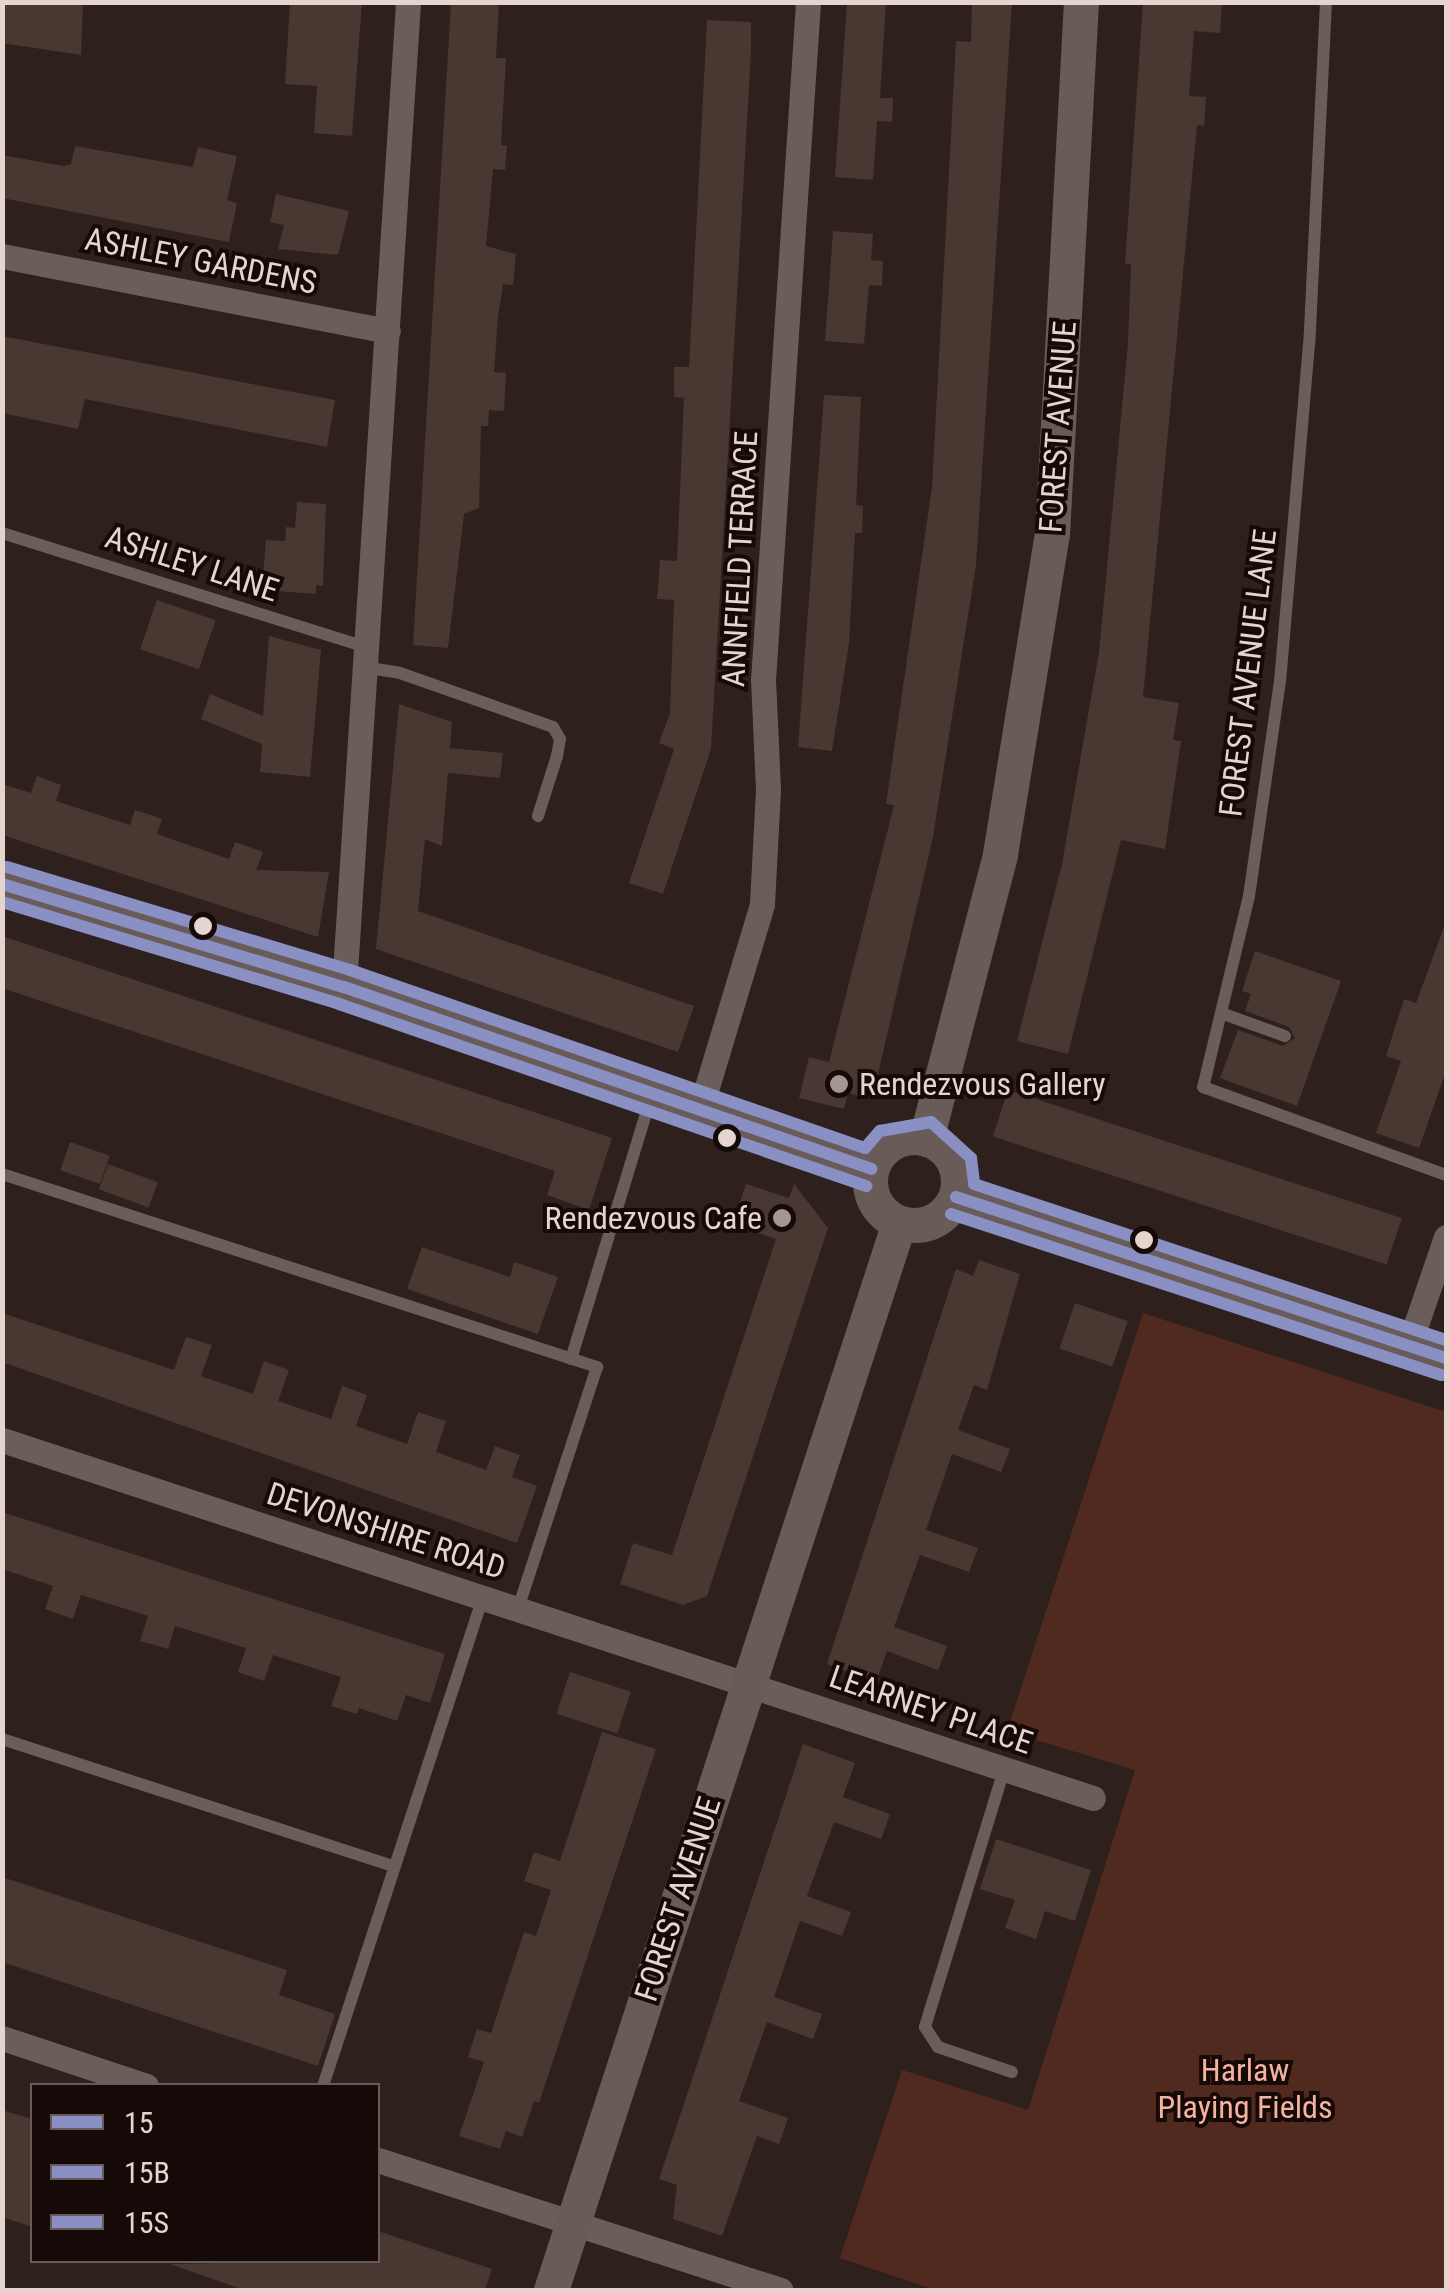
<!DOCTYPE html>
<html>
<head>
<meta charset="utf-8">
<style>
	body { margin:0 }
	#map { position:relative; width:1449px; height:2293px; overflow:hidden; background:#2e201c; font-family:"Roboto Condensed",sans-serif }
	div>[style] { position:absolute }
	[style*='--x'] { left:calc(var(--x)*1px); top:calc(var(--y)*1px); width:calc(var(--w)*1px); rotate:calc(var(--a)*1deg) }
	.green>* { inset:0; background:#512a1f }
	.building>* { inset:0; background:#493731; transform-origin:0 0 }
	.lane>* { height:12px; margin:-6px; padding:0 6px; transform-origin:6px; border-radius:6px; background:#6a5e5b }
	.street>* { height:25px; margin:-12.5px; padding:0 12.5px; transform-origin:12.5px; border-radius:12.5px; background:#6a5e5b }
	.secondary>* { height:35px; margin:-17.5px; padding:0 17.5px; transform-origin:17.5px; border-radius:17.5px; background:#695c58 }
	.secondary>.ring { margin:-17.5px; padding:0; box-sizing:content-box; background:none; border:35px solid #695c58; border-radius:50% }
	.bus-1>* { height:12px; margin:-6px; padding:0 6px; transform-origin:6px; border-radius:6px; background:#8a90c4 }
	.bus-2>* { height:12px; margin:-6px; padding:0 6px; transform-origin:6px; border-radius:6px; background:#8a90c4 }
	.bus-3>* { height:12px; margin:-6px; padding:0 6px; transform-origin:6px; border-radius:6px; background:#8a90c4 }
	.dots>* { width:28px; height:28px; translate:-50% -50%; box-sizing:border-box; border:5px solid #150a07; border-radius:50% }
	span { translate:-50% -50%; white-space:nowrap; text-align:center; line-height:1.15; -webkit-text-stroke:8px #150a07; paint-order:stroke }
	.street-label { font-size:32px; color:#e6d5cf }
	.poi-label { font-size:32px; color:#e6d5cf }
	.left { translate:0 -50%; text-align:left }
	.right { translate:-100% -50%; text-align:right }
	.park-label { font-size:32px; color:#f4b39f }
	.frame { position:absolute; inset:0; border:5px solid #e6d5cf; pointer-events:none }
	.legend { position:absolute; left:30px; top:2083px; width:350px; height:180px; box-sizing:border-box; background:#150a07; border:2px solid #695b57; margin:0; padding:12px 18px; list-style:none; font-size:30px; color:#e6d5cf }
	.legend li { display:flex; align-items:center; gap:20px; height:50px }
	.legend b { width:50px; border:2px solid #695b57 }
</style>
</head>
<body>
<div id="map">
	<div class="green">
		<div style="clip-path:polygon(1143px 1313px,1446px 1412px,1446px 2290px,935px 2290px,840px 2258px,902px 2070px,1028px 2110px,1135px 1770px,1007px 1731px)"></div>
	</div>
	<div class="building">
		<div style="clip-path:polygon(2px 2px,83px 2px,81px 55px,2px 43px)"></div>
		<div style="clip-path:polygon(290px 2px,362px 2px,352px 136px,314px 133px,317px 86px,285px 84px)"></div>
		<div style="clip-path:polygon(451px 2px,499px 2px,496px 58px,506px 58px,501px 145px,507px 146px,505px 170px,493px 169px,486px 246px,516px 254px,513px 285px,503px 284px,498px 317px,494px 372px,506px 373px,504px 411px,489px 410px,488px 426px,481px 426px,479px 508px,464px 514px,448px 648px,413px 645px)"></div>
		<div style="clip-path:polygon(847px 2px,886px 2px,880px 98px,893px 98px,892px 122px,877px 121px,873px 180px,835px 177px)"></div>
		<div style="clip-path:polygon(972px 2px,1012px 2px,976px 565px,933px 837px,878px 1074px,871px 1099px,848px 1093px,844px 1109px,799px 1098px,809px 1057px,829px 1062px,894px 805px,886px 804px,932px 487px,956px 41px,971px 42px)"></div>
		<div style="clip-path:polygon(1143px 2px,1222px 4px,1220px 33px,1194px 31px,1189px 96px,1206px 97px,1204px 126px,1197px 125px,1143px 697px,1179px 703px,1173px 740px,1181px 741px,1165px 849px,1121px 840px,1068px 1054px,1017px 1041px,1062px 864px,1099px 652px,1128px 343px,1131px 264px,1125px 264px)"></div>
		<div style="clip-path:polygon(707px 20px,751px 22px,751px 52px,711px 749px,663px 894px,629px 883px,674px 749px,659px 743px,670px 713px,674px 600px,657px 599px,660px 560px,677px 561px,684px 398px,674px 397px,674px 367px,689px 367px)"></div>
		<div style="clip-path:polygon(75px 146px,193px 167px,198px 147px,237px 156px,227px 200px,237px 203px,229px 242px,2px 198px,2px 155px,64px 166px,71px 164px)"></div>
		<div style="clip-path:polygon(276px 194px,349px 211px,338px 255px,278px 249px,284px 225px,270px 222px)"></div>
		<div style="clip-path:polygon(833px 231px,873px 234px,871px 260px,883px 261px,882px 286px,869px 285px,864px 344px,825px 341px)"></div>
		<div style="clip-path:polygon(2px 336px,335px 400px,327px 447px,85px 399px,78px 429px,2px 413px)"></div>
		<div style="clip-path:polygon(824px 395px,861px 397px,856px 505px,863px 506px,862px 533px,855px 533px,849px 643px,832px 751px,798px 747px)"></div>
		<div style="clip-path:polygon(297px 502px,326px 504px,323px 586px,316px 585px,316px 594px,262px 590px,266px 540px,285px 541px,286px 527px,295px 528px)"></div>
		<div style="left:157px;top:600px;width:62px;height:52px;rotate:19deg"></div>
		<div style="clip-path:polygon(269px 636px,321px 650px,310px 777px,260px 772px,262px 744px,201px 719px,210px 694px,263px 716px)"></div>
		<div style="clip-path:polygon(399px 704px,452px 722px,450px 748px,503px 753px,500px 778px,448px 773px,442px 846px,425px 839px,418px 911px,694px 1006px,678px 1052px,376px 949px)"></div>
		<div style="clip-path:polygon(37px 776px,61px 785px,56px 801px,130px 825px,135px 810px,151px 815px,162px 819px,157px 834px,229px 859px,235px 842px,263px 852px,256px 870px,329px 872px,318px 937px,2px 835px,2px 784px,31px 793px)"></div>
		<div style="clip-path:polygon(1444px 927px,1446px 1071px,1419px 1148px,1376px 1133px,1401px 1061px,1386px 1056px,1404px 999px,1416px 1003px)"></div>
		<div style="clip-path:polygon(2px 936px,612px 1138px,589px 1210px,547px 1195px,555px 1171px,2px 988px)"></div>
		<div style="clip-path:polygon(1255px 951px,1341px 981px,1297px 1106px,1220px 1078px,1238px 1030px,1283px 1046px,1295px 1038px,1289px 1027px,1245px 1011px,1251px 994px,1242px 991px)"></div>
		<div style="left:1008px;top:1090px;width:414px;height:49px;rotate:18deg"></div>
		<div style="left:70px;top:1142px;width:42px;height:30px;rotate:19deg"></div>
		<div style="left:108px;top:1164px;width:53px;height:27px;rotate:20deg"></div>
		<div style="clip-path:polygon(746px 1184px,789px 1198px,794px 1184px,828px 1228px,707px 1596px,683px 1605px,620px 1584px,633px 1543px,672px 1555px,776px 1239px,750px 1230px,753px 1220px,736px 1215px)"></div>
		<div style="clip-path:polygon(422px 1247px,510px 1277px,514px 1262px,558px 1277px,538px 1334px,407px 1289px)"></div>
		<div style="clip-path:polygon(979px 1260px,1020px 1274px,987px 1390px,974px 1385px,958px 1430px,1010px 1449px,1001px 1472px,952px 1454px,926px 1530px,978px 1548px,969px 1572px,920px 1555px,894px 1627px,947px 1646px,938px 1670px,887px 1651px,876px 1682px,827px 1664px,956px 1269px,973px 1276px)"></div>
		<div style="left:1075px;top:1303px;width:56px;height:48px;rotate:19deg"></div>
		<div style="clip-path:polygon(2px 1313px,174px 1370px,186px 1337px,212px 1345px,201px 1376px,253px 1394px,264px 1361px,278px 1366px,289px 1370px,278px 1401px,331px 1419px,342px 1386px,367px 1395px,356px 1426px,407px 1444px,418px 1412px,446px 1421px,436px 1452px,486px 1470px,495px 1446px,520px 1455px,512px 1477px,537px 1486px,517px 1543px,2px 1362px)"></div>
		<div style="clip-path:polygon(2px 1512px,445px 1654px,430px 1703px,406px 1695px,397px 1721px,359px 1708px,357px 1714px,331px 1706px,341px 1677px,273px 1655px,264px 1681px,238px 1672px,246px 1648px,175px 1626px,168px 1649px,140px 1641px,148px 1616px,81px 1595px,73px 1619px,45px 1609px,53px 1586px,2px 1569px)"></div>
		<div style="left:570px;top:1672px;width:64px;height:44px;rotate:18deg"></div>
		<div style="clip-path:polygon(602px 1732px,656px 1749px,539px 2103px,534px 2101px,522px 2137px,506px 2131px,500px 2149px,459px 2136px,484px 2062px,468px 2057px,477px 2029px,491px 2033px,524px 1932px,536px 1936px,551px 1890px,524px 1881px,534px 1852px,560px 1861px)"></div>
		<div style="clip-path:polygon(803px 1744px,855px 1763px,843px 1797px,890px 1814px,881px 1839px,834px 1822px,807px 1896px,851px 1912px,842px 1936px,800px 1921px,774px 1997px,822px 2014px,813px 2039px,767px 2022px,739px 2101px,788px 2118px,779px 2144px,757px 2136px,722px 2236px,673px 2219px,677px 2185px,659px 2179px)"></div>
		<div style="clip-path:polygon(996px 1839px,1091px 1870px,1075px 1921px,1045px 1911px,1036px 1939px,1005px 1928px,1015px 1900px,980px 1889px)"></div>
		<div style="clip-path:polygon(2px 1877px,287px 1970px,279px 1995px,335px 2014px,318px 2066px,2px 1962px)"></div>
		<div style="clip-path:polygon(2px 2110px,32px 2119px,32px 2227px,2px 2217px)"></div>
		<div style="clip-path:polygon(378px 2231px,492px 2269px,485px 2290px,244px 2290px,170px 2264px,378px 2260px)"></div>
	</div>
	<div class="lane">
		<div style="--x:1326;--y:2;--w:342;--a:92.8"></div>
		<div style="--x:1309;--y:344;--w:338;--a:94.9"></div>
		<div style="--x:1280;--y:681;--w:217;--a:98.2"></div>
		<div style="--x:1249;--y:896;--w:196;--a:103.5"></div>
		<div style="--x:1203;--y:1087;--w:258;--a:19.9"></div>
		<div style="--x:2;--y:533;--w:380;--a:17.4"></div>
		<div style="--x:363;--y:667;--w:37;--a:9"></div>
		<div style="--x:400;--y:673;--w:162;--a:19.4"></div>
		<div style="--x:553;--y:727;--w:14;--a:60"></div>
		<div style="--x:560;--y:739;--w:17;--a:100"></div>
		<div style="--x:557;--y:756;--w:63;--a:107.6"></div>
		<div style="--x:1221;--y:1013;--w:68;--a:19.8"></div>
		<div style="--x:2;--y:1174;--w:626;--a:17.97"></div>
		<div style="--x:597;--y:1367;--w:254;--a:108.1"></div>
		<div style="--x:571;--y:1359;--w:277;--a:-73"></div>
		<div style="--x:2;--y:1739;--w:413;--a:18"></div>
		<div style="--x:1004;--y:1770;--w:269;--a:107.1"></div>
		<div style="--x:925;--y:2027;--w:24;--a:57"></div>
		<div style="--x:938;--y:2047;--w:78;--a:18.7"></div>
		<div style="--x:323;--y:2086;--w:515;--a:-71.88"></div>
	</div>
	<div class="street">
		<div style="--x:2;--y:256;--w:393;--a:11"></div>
		<div style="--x:344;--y:987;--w:987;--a:-86.28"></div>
		<div style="--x:700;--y:1110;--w:215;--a:-73.2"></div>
		<div style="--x:762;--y:904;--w:115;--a:-87"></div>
		<div style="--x:768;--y:789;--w:109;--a:-92.6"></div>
		<div style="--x:763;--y:680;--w:679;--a:-86.2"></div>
		<div style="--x:1409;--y:1345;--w:114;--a:-71.1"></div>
		<div style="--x:2;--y:1440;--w:1148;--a:18.17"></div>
		<div style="--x:2;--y:2038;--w:152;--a:18.4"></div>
		<div style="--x:378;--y:2160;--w:423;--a:17.9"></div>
	</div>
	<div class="secondary">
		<div style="--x:2;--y:884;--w:357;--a:16.8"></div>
		<div style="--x:344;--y:987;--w:558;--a:19.02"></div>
		<div class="ring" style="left:870px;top:1137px;width:53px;height:53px"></div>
		<div style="--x:926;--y:1139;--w:294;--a:-75.4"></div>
		<div style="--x:1000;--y:854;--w:324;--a:-80.8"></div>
		<div style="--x:1052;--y:534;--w:533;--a:-86.88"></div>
		<div style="--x:956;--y:1197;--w:516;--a:18.19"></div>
		<div style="--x:551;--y:2290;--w:1122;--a:-71.94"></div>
	</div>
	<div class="bus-1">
		<div style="--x:2;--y:884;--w:357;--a:16.8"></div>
		<div style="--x:344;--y:987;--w:558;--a:19.02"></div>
		<div style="--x:956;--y:1197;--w:516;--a:18.19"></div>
	</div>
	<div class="bus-2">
		<div style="--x:2;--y:902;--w:352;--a:16.8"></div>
		<div style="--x:339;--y:1004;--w:558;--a:19.05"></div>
		<div style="--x:951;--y:1214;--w:516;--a:18.19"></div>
	</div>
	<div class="bus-3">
		<div style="--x:7;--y:867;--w:358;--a:16.7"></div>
		<div style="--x:350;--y:970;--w:545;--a:19.07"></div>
		<div style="--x:865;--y:1148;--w:23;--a:-49"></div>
		<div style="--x:880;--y:1131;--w:52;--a:-10"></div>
		<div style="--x:931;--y:1122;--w:54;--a:42"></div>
		<div style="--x:971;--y:1158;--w:26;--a:83"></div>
		<div style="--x:974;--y:1184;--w:497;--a:18.3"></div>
	</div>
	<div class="dots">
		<div style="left:203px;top:926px;background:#e6d5cf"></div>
		<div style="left:839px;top:1084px;background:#a69690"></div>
		<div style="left:727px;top:1138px;background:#e6d5cf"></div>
		<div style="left:782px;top:1218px;background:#a69690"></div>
		<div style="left:1144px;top:1240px;background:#e6d5cf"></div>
	</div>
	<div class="street-label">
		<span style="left:201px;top:261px;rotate:11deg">ASHLEY GARDENS</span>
		<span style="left:1058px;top:427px;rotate:-86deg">FOREST AVENUE</span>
		<span style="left:740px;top:559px;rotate:-87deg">ANNFIELD TERRACE</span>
		<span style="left:192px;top:564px;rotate:18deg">ASHLEY LANE</span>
		<span style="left:1248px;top:673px;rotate:-83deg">FOREST AVENUE LANE</span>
		<span style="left:386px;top:1531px;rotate:18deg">DEVONSHIRE ROAD</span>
		<span style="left:931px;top:1710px;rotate:19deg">LEARNEY PLACE</span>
		<span style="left:678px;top:1899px;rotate:-72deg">FOREST AVENUE</span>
	</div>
	<div class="poi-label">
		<span class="left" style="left:859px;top:1084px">Rendezvous Gallery</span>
		<span class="right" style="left:762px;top:1218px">Rendezvous Cafe</span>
	</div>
	<div class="park-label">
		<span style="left:1245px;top:2089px">Harlaw<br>Playing Fields</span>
	</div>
	<div class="frame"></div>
	<ul class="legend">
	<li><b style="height:12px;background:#8a90c4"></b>15</li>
	<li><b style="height:12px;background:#8a90c4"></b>15B</li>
	<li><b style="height:12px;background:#8a90c4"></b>15S</li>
	</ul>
</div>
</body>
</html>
